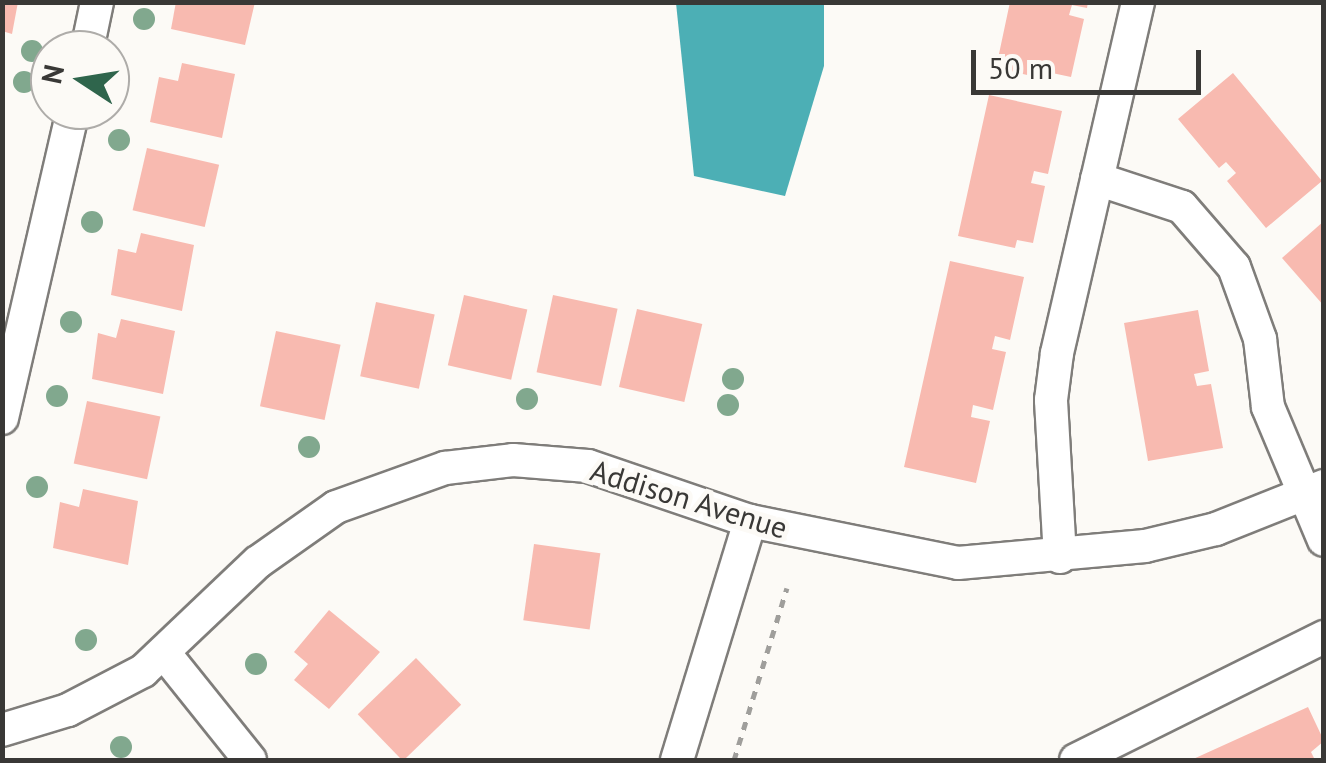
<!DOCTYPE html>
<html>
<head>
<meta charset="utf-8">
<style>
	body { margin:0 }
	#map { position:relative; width:1326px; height:763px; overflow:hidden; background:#fcfaf6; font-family:"PT Sans",sans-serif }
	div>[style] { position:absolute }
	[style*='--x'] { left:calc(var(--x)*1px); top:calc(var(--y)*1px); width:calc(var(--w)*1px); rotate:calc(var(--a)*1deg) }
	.water>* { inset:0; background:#4cafb5 }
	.building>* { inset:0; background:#f8bab0; transform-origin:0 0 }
	.path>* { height:5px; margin-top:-2.5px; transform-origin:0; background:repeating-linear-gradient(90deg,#9f9e9b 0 8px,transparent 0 16px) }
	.roads { filter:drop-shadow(2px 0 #7f7d7a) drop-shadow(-2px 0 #7f7d7a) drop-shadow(0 2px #7f7d7a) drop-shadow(0 -2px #7f7d7a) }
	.minor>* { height:32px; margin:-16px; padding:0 16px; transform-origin:16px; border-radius:16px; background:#fff }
	.trees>* { width:22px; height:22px; margin:-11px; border-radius:50%; background:#81a88e }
	span { translate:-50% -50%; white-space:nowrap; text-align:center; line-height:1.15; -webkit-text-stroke:9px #fcfaf6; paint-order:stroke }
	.street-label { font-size:30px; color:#393836 }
	.frame { position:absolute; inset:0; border:5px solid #393836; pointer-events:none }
	.north { position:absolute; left:30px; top:30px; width:100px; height:100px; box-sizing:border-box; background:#fcfaf6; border:2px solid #aeaca9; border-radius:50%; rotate:282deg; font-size:28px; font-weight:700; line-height:40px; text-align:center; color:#393836 }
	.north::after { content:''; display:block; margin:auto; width:35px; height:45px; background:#2f654c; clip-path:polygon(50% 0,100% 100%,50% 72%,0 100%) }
	.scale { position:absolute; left:971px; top:50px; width:230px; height:45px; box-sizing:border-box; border:5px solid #393836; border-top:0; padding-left:12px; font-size:30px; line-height:35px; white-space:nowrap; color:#393836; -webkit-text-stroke:8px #fcfaf6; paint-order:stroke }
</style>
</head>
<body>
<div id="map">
	<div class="water">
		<div style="clip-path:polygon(676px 3px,824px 3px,824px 66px,785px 196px,694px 176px)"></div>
	</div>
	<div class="building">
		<div style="clip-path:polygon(2px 2px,18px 2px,12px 34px,2px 31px)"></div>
		<div style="clip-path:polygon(176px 2px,255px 2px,245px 45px,171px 29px)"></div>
		<div style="clip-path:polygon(1010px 2px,1088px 2px,1087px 8px,1072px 5px,1069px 15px,1084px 19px,1071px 77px,1052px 73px,1050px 80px,996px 68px)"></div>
		<div style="clip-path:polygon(182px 63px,235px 74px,222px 138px,150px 122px,159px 77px,178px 81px)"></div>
		<div style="clip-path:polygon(1233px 73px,1322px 181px,1266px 228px,1227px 181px,1236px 173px,1226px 162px,1219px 168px,1178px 119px)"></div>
		<div style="clip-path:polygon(989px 95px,1062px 111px,1048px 174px,1034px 171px,1031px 183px,1045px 186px,1033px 243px,1017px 240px,1015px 248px,958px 236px)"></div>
		<div style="left:147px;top:148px;width:74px;height:64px;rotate:13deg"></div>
		<div style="clip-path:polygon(1324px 221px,1324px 306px,1282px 258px)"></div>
		<div style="clip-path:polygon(141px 233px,194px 245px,182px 311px,111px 295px,118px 249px,136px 253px)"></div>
		<div style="clip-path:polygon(950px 261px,1024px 277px,1010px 340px,995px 336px,992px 349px,1006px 352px,993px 410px,973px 405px,971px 417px,990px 421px,976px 483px,904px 467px)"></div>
		<div style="left:464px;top:295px;width:65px;height:72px;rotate:13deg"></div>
		<div style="left:553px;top:295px;width:66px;height:79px;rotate:12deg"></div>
		<div style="left:376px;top:302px;width:60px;height:76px;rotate:12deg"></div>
		<div style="left:637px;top:309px;width:67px;height:80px;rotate:13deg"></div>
		<div style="clip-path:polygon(1198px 310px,1209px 371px,1194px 374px,1197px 386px,1211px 384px,1223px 448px,1148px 461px,1124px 323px)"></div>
		<div style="clip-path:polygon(121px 319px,175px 331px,163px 394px,92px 379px,98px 333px,116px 338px)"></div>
		<div style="left:276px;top:331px;width:66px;height:77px;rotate:12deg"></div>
		<div style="left:87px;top:401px;width:75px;height:64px;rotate:12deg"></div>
		<div style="clip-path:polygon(83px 489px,138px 501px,128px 565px,53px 548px,60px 502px,79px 507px)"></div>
		<div style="left:534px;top:544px;width:67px;height:77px;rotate:8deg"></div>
		<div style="clip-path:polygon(329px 610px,380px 652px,329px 709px,294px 680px,308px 664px,294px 652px)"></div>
		<div style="left:416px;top:658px;width:65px;height:81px;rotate:46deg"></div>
		<div style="clip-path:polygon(1308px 707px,1324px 741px,1311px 752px,1315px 760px,1191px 760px)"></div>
	</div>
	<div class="path">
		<div style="--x:734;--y:760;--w:180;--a:-72.9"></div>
	</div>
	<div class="roads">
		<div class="minor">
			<div style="--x:87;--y:50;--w:49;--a:-78.2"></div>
			<div style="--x:1097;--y:179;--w:89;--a:18.2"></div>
			<div style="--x:1182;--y:207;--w:79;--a:49.1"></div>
			<div style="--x:1234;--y:267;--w:77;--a:70.1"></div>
			<div style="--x:1260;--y:339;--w:68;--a:83.3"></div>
			<div style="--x:1268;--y:407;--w:144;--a:67.2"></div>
			<div style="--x:2;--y:418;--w:316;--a:-77"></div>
			<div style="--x:1060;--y:557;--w:157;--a:-93.3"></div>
			<div style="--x:1051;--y:400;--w:47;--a:-82.7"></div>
			<div style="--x:1057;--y:353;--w:360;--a:-77"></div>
			<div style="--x:165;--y:654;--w:136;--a:51.3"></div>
			<div style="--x:2;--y:730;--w:69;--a:-16.9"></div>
			<div style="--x:68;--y:710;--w:85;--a:-27.5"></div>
			<div style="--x:143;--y:671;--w:158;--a:-43.5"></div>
			<div style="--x:258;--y:562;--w:95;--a:-35.2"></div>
			<div style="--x:336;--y:507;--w:116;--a:-19.7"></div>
			<div style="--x:445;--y:468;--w:68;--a:-6.7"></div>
			<div style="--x:513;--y:460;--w:75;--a:4.6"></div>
			<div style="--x:588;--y:466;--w:171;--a:18.8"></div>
			<div style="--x:750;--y:521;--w:212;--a:11.4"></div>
			<div style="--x:958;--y:563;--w:188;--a:-5.2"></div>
			<div style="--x:1145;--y:546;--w:73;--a:-13.5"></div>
			<div style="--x:1216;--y:529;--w:116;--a:-21.7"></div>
			<div style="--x:677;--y:760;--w:250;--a:-73"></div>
			<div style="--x:1076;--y:760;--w:277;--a:-26.4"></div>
		</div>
	</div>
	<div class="trees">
		<div style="left:144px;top:19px"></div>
		<div style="left:32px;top:51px"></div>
		<div style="left:24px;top:82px"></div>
		<div style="left:119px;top:140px"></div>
		<div style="left:92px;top:222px"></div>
		<div style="left:71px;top:322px"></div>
		<div style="left:733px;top:379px"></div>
		<div style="left:57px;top:396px"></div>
		<div style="left:527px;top:399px"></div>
		<div style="left:728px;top:405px"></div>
		<div style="left:309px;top:447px"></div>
		<div style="left:37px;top:487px"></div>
		<div style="left:86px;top:640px"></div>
		<div style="left:256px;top:664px"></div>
		<div style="left:121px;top:747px"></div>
	</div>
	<div class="street-label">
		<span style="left:689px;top:499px;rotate:17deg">Addison Avenue</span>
	</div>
	<div class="frame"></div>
	<div class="north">N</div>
	<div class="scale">50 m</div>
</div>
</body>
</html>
